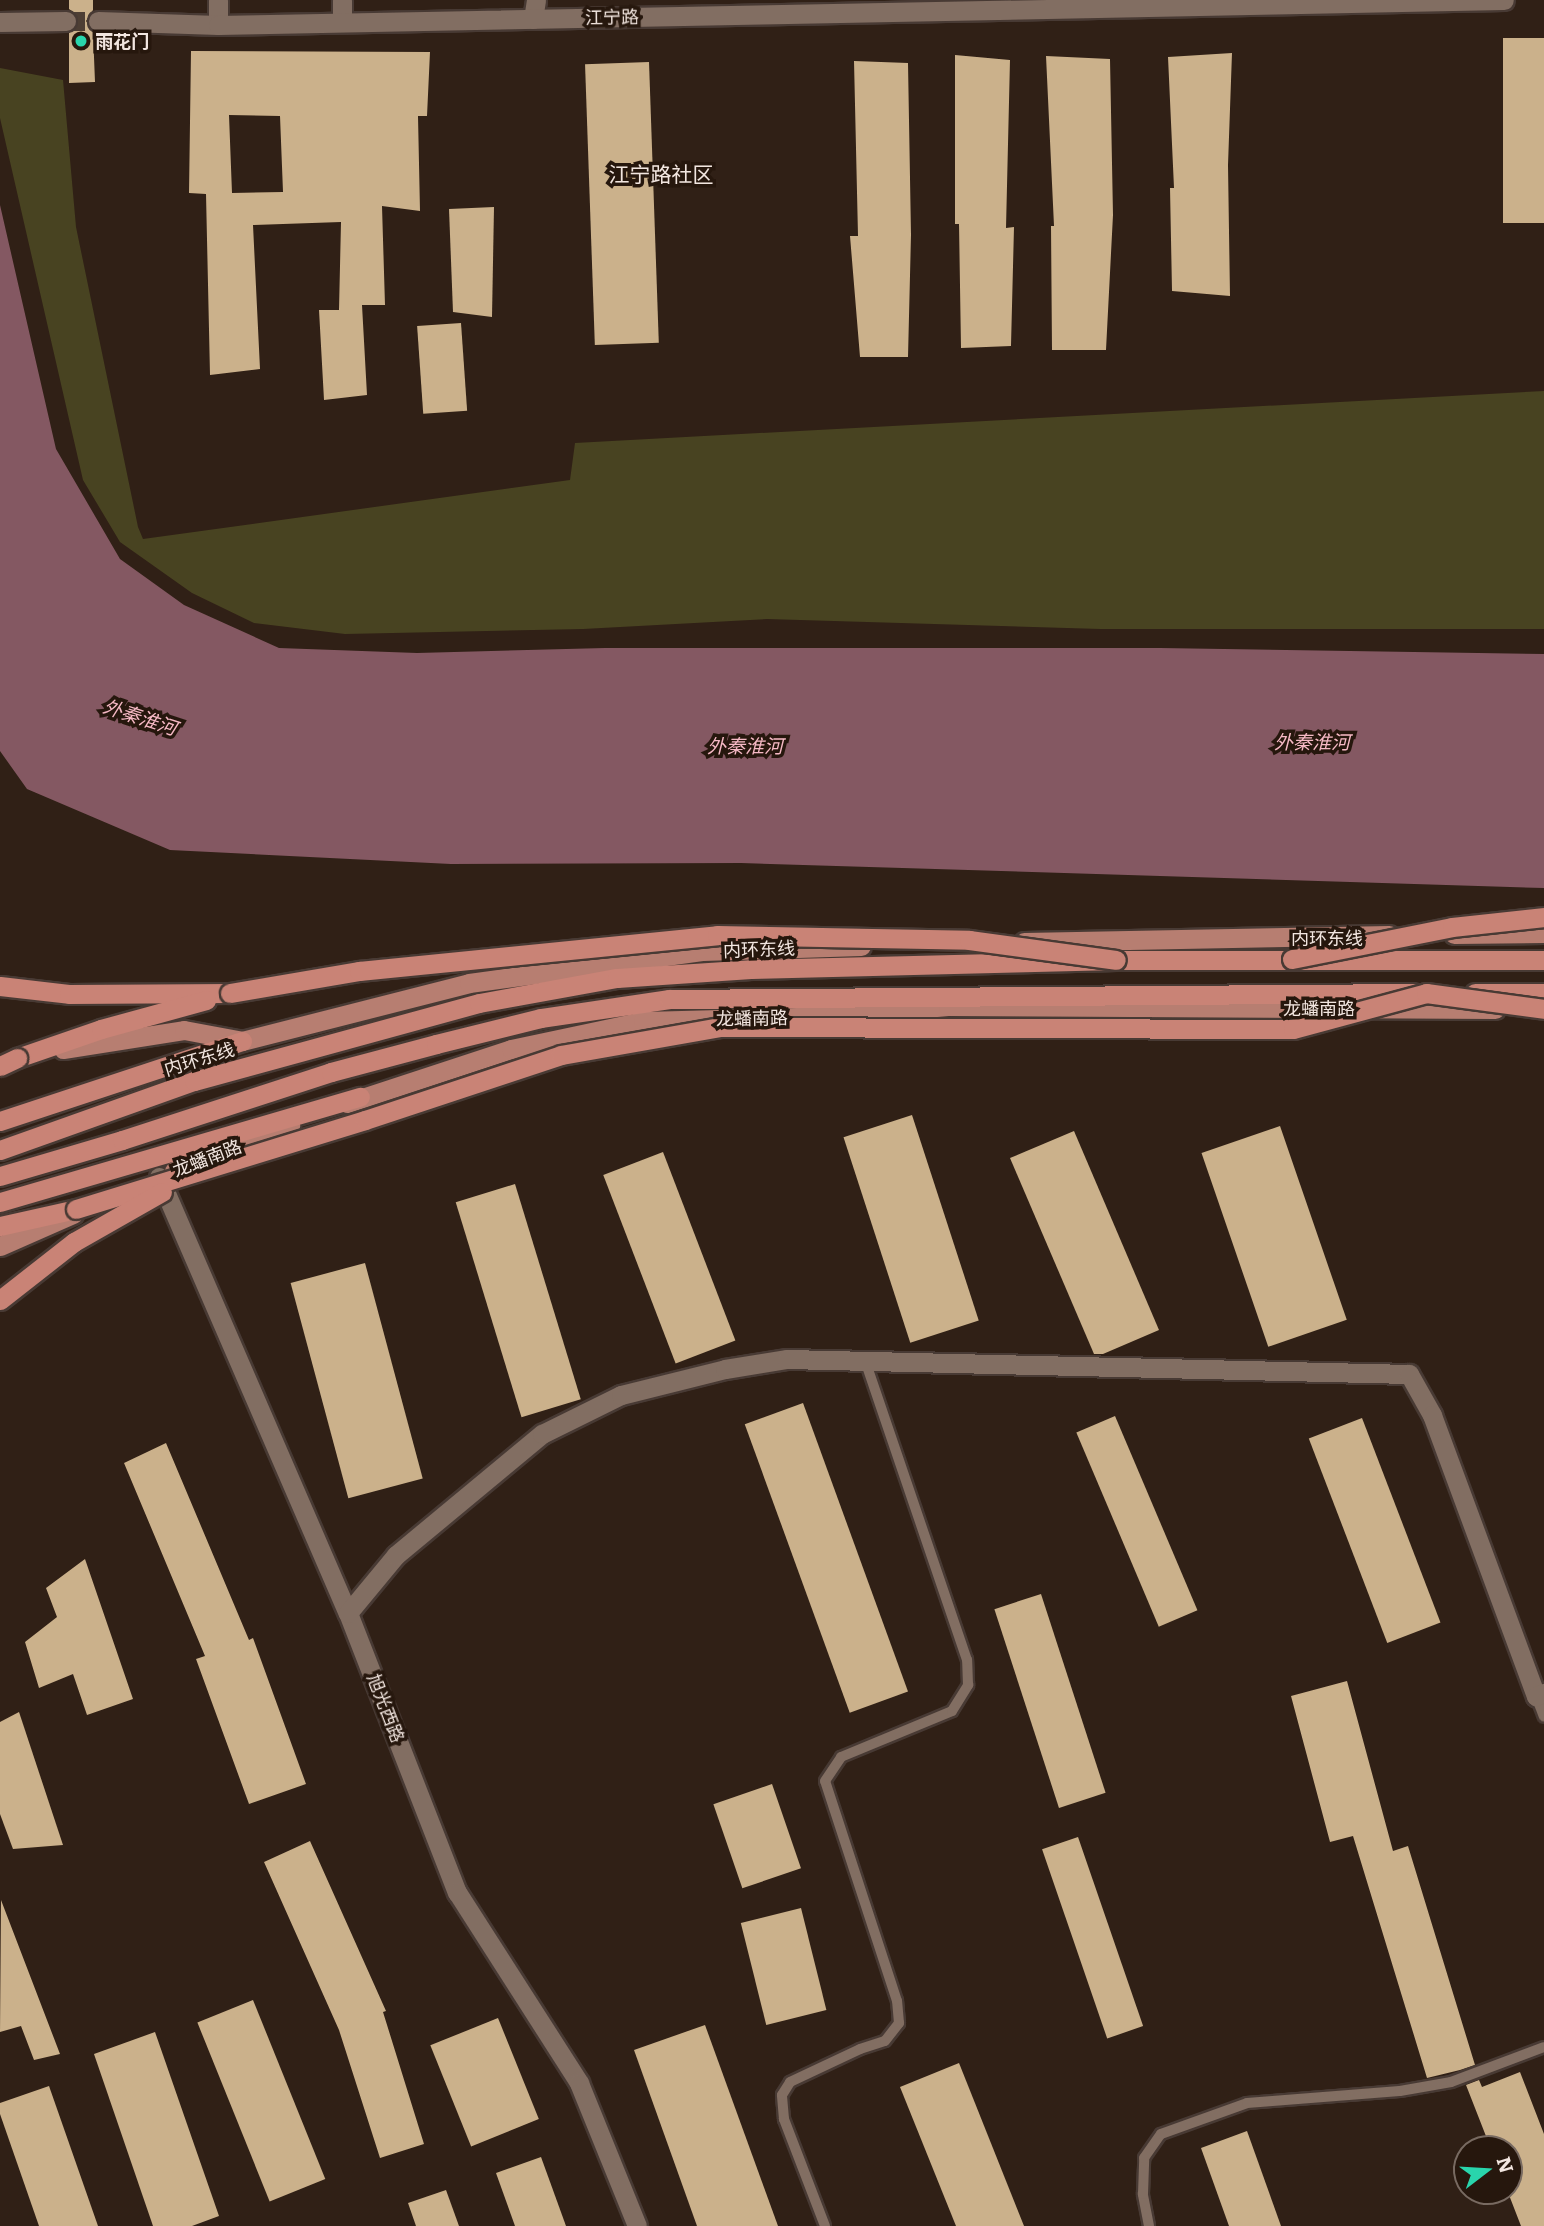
<!DOCTYPE html>
<html>
<head>
<meta charset="utf-8">
<style>
	body { margin:0 }
	#map { position:relative; width:1544px; height:2226px; overflow:hidden; background:#302016; font-family:Literata,"Noto Sans SC",serif }
	div>[style] { position:absolute }
	[style*='--x'] { left:calc(var(--x)*1px); top:calc(var(--y)*1px); width:calc(var(--w)*1px); rotate:calc(var(--a)*1deg) }
	.green>* { inset:0; background:#484321 }
	.water>* { inset:0; background:#845862 }
	.building>* { inset:0; background:#cbb18b; transform-origin:0 0 }
	.tertiary-tunnel>* { height:19px; margin-top:-9.5px; transform-origin:0; background:repeating-linear-gradient(90deg,#4d3e34 0 19px,transparent 0 29px) }
	.roads { filter:drop-shadow(2px 0 #483a34) drop-shadow(-2px 0 #483a34) drop-shadow(0 2px #483a34) drop-shadow(0 -2px #483a34) }
	.service>* { height:10px; margin:-5px; padding:0 5px; transform-origin:5px; border-radius:5px; background:#826e62 }
	.minor>* { height:19px; margin:-9.5px; padding:0 9.5px; transform-origin:9.5px; border-radius:9.5px; background:#826e62 }
	.tertiary>* { height:19px; margin:-9.5px; padding:0 9.5px; transform-origin:9.5px; border-radius:9.5px; background:#826e62 }
	.primary>* { height:19px; margin:-9.5px; padding:0 9.5px; transform-origin:9.5px; border-radius:9.5px; background:#b77e71 }
	.trunk>* { height:19px; margin:-9.5px; padding:0 9.5px; transform-origin:9.5px; border-radius:9.5px; background:#c98376 }
	.bridges { filter:drop-shadow(2px 0 #483a34) drop-shadow(-2px 0 #483a34) drop-shadow(0 2px #483a34) drop-shadow(0 -2px #483a34) }
	.trunk-bridge>* { height:19px; margin:-9.5px; padding:0 9.5px; transform-origin:9.5px; border-radius:9.5px; background:#c98376 }
	.dots>* { width:19px; height:19px; translate:-50% -50%; box-sizing:border-box; border:4px solid #26170d; border-radius:50% }
	span { translate:-50% -50%; white-space:nowrap; text-align:center; line-height:1.15; -webkit-text-stroke:7px #26170d; paint-order:stroke }
	.street-label { font-size:18px; color:#f2e6e0 }
	.poi-label { font-size:18px; color:#f2e6e0; font-weight:700 }
	.left { translate:0 -50%; text-align:left }
	.water-label { font-size:19px; color:#f6b9c5; font-style:italic }
	.quarter-label { font-size:21px; color:#f2e6e0 }
	.north { position:absolute; left:1453px; top:2135px; width:70px; height:70px; box-sizing:border-box; background:#26170d; border:2px solid #786a61; border-radius:50%; rotate:73deg; font-size:19px; font-weight:700; line-height:28px; text-align:center; color:#f2e6e0 }
	.north::after { content:''; display:block; margin:auto; width:24px; height:32px; background:#29d5ac; clip-path:polygon(50% 0,100% 100%,50% 72%,0 100%) }
</style>
</head>
<body>
<div id="map">
	<div class="green">
		<div style="clip-path:polygon(0 68px,63px 80px,76px 227px,138px 527px,143px 539px,570px 480px,575px 443px,1544px 391px,1544px 629px,1101px 629px,767px 619px,583px 629px,345px 634px,254px 623px,192px 593px,120px 542px,83px 480px,0 118px)"></div>
	</div>
	<div class="water">
		<div style="clip-path:polygon(0 205px,56px 449px,120px 559px,184px 605px,279px 648px,417px 653px,605px 648px,1160px 648px,1544px 654px,1544px 888px,741px 863px,451px 864px,170px 850px,27px 789px,0 751px)"></div>
	</div>
	<div class="building">
		<div style="clip-path:polygon(69px 0,93px 0,93px 10px,86px 21px,93px 32px,95px 82px,69px 83px,69px 33px,76px 28px,78px 21px,76px 14px,69px 9px)"></div>
		<div style="left:1544px;top:38px;width:185px;height:41px;rotate:90deg"></div>
		<div style="clip-path:polygon(evenodd,191px 51px,430px 52px,427px 116px,418px 116px,420px 211px,382px 206px,385px 305px,362px 305px,367px 395px,324px 400px,319px 310px,339px 310px,341px 222px,253px 225px,260px 369px,210px 375px,206px 194px,189px 193px,191px 51px,229px 115px,280px 116px,283px 192px,232px 193px,229px 115px)"></div>
		<div style="clip-path:polygon(1232px 53px,1228px 165px,1230px 296px,1172px 291px,1170px 188px,1174px 188px,1168px 57px)"></div>
		<div style="clip-path:polygon(955px 55px,1010px 60px,1006px 228px,1014px 227px,1011px 346px,961px 348px,959px 224px,955px 224px)"></div>
		<div style="clip-path:polygon(1046px 56px,1110px 59px,1113px 215px,1106px 350px,1052px 350px,1051px 226px,1054px 226px)"></div>
		<div style="clip-path:polygon(854px 61px,908px 63px,911px 235px,908px 357px,860px 357px,850px 236px,858px 236px)"></div>
		<div style="left:649px;top:62px;width:281px;height:64px;rotate:88deg"></div>
		<div style="clip-path:polygon(494px 207px,492px 317px,453px 312px,449px 209px)"></div>
		<div style="left:461px;top:323px;width:88px;height:44px;rotate:86deg"></div>
		<div style="left:912px;top:1115px;width:216px;height:72px;rotate:72deg"></div>
		<div style="left:1280px;top:1126px;width:205px;height:83px;rotate:71deg"></div>
		<div style="clip-path:polygon(1074px 1131px,1159px 1330px,1103px 1354px,1094px 1354px,1010px 1158px)"></div>
		<div style="left:663px;top:1152px;width:202px;height:64px;rotate:69deg"></div>
		<div style="left:515px;top:1184px;width:225px;height:62px;rotate:73deg"></div>
		<div style="left:365px;top:1263px;width:223px;height:77px;rotate:75deg"></div>
		<div style="left:803px;top:1403px;width:307px;height:62px;rotate:70deg"></div>
		<div style="left:1115px;top:1416px;width:211px;height:42px;rotate:67deg"></div>
		<div style="left:1362px;top:1418px;width:219px;height:57px;rotate:69deg"></div>
		<div style="clip-path:polygon(166px 1443px,249px 1640px,253px 1638px,306px 1784px,249px 1804px,196px 1659px,205px 1656px,124px 1463px)"></div>
		<div style="clip-path:polygon(85px 1559px,133px 1699px,87px 1715px,73px 1674px,39px 1688px,25px 1642px,57px 1617px,46px 1588px)"></div>
		<div style="left:1041px;top:1594px;width:209px;height:49px;rotate:72deg"></div>
		<div style="clip-path:polygon(1347px 1681px,1393px 1851px,1408px 1846px,1475px 2065px,1460px 2070px,1427px 2078px,1353px 1836px,1330px 1842px,1291px 1696px)"></div>
		<div style="clip-path:polygon(19px 1712px,63px 1845px,13px 1849px,0 1814px,0 1722px)"></div>
		<div style="left:772px;top:1784px;width:89px;height:62px;rotate:71deg"></div>
		<div style="left:1078px;top:1837px;width:200px;height:38px;rotate:71deg"></div>
		<div style="clip-path:polygon(310px 1841px,386px 2011px,383px 2012px,424px 2144px,380px 2158px,339px 2030px,264px 1862px)"></div>
		<div style="clip-path:polygon(1px 1900px,60px 2054px,34px 2060px,21px 2026px,0 2032px)"></div>
		<div style="left:801px;top:1908px;width:105px;height:62px;rotate:76deg"></div>
		<div style="left:253px;top:2000px;width:193px;height:60px;rotate:68deg"></div>
		<div style="left:498px;top:2018px;width:109px;height:73px;rotate:68deg"></div>
		<div style="clip-path:polygon(705px 2025px,778px 2226px,697px 2226px,634px 2050px)"></div>
		<div style="clip-path:polygon(155px 2032px,219px 2216px,192px 2226px,153px 2226px,94px 2054px)"></div>
		<div style="clip-path:polygon(959px 2063px,1024px 2226px,956px 2226px,900px 2087px)"></div>
		<div style="clip-path:polygon(1520px 2072px,1544px 2134px,1544px 2226px,1521px 2226px,1509px 2195px,1509px 2149px,1491px 2149px,1466px 2085px,1479px 2080px,1482px 2087px)"></div>
		<div style="clip-path:polygon(49px 2086px,98px 2226px,39px 2226px,0 2114px,0 2103px)"></div>
		<div style="clip-path:polygon(1247px 2131px,1281px 2226px,1229px 2226px,1201px 2148px)"></div>
		<div style="clip-path:polygon(541px 2157px,566px 2226px,515px 2226px,496px 2173px)"></div>
		<div style="clip-path:polygon(446px 2190px,459px 2226px,416px 2226px,408px 2203px)"></div>
	</div>
	<div class="tertiary-tunnel">
		<div style="--x:66;--y:21;--w:32;--a:0"></div>
	</div>
	<div class="roads">
		<div class="service">
			<div style="--x:1536;--y:1696;--w:22;--a:69"></div>
			<div style="--x:825;--y:2226;--w:115;--a:-111"></div>
			<div style="--x:784;--y:2119;--w:24;--a:-95"></div>
			<div style="--x:782;--y:2095;--w:15;--a:-58"></div>
			<div style="--x:790;--y:2082;--w:77;--a:-25.2"></div>
			<div style="--x:860;--y:2049;--w:26;--a:-18"></div>
			<div style="--x:885;--y:2041;--w:23;--a:-52"></div>
			<div style="--x:899;--y:2023;--w:22;--a:-95"></div>
			<div style="--x:897;--y:2001;--w:231;--a:-108.1"></div>
			<div style="--x:825;--y:1781;--w:29;--a:-56"></div>
			<div style="--x:841;--y:1757;--w:120;--a:-22.5"></div>
			<div style="--x:952;--y:1711;--w:31;--a:-58"></div>
			<div style="--x:968;--y:1685;--w:25;--a:-92"></div>
			<div style="--x:967;--y:1660;--w:316;--a:-108.8"></div>
			<div style="--x:1149;--y:2226;--w:33;--a:-101"></div>
			<div style="--x:1143;--y:2194;--w:36;--a:-88"></div>
			<div style="--x:1144;--y:2158;--w:29;--a:-55"></div>
			<div style="--x:1161;--y:2134;--w:91;--a:-19.8"></div>
			<div style="--x:1247;--y:2103;--w:153;--a:-4.5"></div>
			<div style="--x:1400;--y:2091;--w:52;--a:-10"></div>
			<div style="--x:1451;--y:2082;--w:99;--a:-20.6"></div>
		</div>
		<div class="minor">
			<div style="--x:218;--y:0;--w:25;--a:90"></div>
			<div style="--x:342;--y:0;--w:22;--a:90"></div>
			<div style="--x:533;--y:19;--w:19;--a:-81"></div>
			<div style="--x:159;--y:1177;--w:475;--a:66.6"></div>
			<div style="--x:348;--y:1613;--w:300;--a:68.7"></div>
			<div style="--x:457;--y:1892;--w:227;--a:57.4"></div>
			<div style="--x:579;--y:2083;--w:154;--a:67.9"></div>
			<div style="--x:348;--y:1613;--w:75;--a:-50.4"></div>
			<div style="--x:396;--y:1555;--w:190;--a:-39.7"></div>
			<div style="--x:542;--y:1434;--w:88;--a:-26.3"></div>
			<div style="--x:621;--y:1395;--w:107;--a:-14"></div>
			<div style="--x:725;--y:1369;--w:63;--a:-9.2"></div>
			<div style="--x:787;--y:1359;--w:622;--a:1.38"></div>
			<div style="--x:1409;--y:1374;--w:47;--a:60.7"></div>
			<div style="--x:1432;--y:1415;--w:300;--a:69.7"></div>
			<div style="--x:1536;--y:1696;--w:9;--a:-21"></div>
		</div>
		<div class="tertiary">
			<div style="--x:98;--y:21;--w:120;--a:1.9"></div>
			<div style="--x:218;--y:25;--w:1286;--a:-1.11"></div>
			<div style="--x:0;--y:22;--w:66;--a:-0.9"></div>
		</div>
		<div class="primary">
			<div style="--x:1454;--y:934;--w:90;--a:-0.6"></div>
			<div style="--x:1024;--y:942;--w:365;--a:-1.1"></div>
			<div style="--x:63;--y:1049;--w:122;--a:-8.9"></div>
			<div style="--x:184;--y:1030;--w:59;--a:10.7"></div>
			<div style="--x:242;--y:1041;--w:234;--a:-14.3"></div>
			<div style="--x:469;--y:983;--w:235;--a:-7.8"></div>
			<div style="--x:702;--y:951;--w:159;--a:-1.8"></div>
			<div style="--x:347;--y:1103;--w:173;--a:-18.2"></div>
			<div style="--x:511;--y:1049;--w:135;--a:-12"></div>
			<div style="--x:643;--y:1021;--w:191;--a:-1.5"></div>
			<div style="--x:834;--y:1016;--w:114;--a:-5"></div>
			<div style="--x:948;--y:1006;--w:547;--a:0.31"></div>
			<div style="--x:174;--y:1171;--w:125;--a:-21.6"></div>
			<div style="--x:0;--y:1246;--w:80;--a:-23.7"></div>
		</div>
		<div class="trunk">
			<div style="--x:0;--y:986;--w:69;--a:6.6"></div>
			<div style="--x:69;--y:994;--w:161;--a:-0.4"></div>
			<div style="--x:1475;--y:993;--w:69;--a:0"></div>
			<div style="--x:17;--y:1058;--w:89;--a:-19"></div>
			<div style="--x:101;--y:1029;--w:109;--a:-15.4"></div>
			<div style="--x:0;--y:1121;--w:255;--a:-18.3"></div>
			<div style="--x:0;--y:1150;--w:206;--a:-19.6"></div>
			<div style="--x:194;--y:1081;--w:295;--a:-15.3"></div>
			<div style="--x:479;--y:1003;--w:140;--a:-10.3"></div>
			<div style="--x:617;--y:978;--w:134;--a:-3.8"></div>
			<div style="--x:751;--y:969;--w:365;--a:-1.4"></div>
			<div style="--x:1116;--y:960;--w:428;--a:0"></div>
			<div style="--x:0;--y:1176;--w:127;--a:-16.4"></div>
			<div style="--x:122;--y:1140;--w:220;--a:-18"></div>
			<div style="--x:331;--y:1072;--w:109;--a:-14.9"></div>
			<div style="--x:436;--y:1044;--w:108;--a:-13.9"></div>
			<div style="--x:541;--y:1018;--w:129;--a:-8.4"></div>
			<div style="--x:669;--y:999;--w:744;--a:-0.46"></div>
			<div style="--x:0;--y:1202;--w:375;--a:-16.3"></div>
			<div style="--x:0;--y:1226;--w:78;--a:-12.6"></div>
		</div>
	</div>
	<div class="bridges">
		<div class="trunk-bridge">
			<div style="--x:1292;--y:959;--w:163;--a:-11.3"></div>
			<div style="--x:1452;--y:927;--w:93;--a:-6.2"></div>
			<div style="--x:230;--y:993;--w:131;--a:-9.7"></div>
			<div style="--x:359;--y:971;--w:360;--a:-5.7"></div>
			<div style="--x:717;--y:935;--w:252;--a:1.1"></div>
			<div style="--x:969;--y:940;--w:148;--a:7.7"></div>
			<div style="--x:0;--y:1066;--w:19;--a:-25"></div>
			<div style="--x:76;--y:1209;--w:302;--a:-17.1"></div>
			<div style="--x:365;--y:1120;--w:206;--a:-18.3"></div>
			<div style="--x:561;--y:1055;--w:160;--a:-10"></div>
			<div style="--x:719;--y:1027;--w:574;--a:0.2"></div>
			<div style="--x:1293;--y:1029;--w:138;--a:-15.1"></div>
			<div style="--x:1426;--y:993;--w:119;--a:7.7"></div>
			<div style="--x:0;--y:1300;--w:94;--a:-38.1"></div>
			<div style="--x:74;--y:1242;--w:101;--a:-29.6"></div>
		</div>
	</div>
	<div class="dots">
		<div style="left:81px;top:41px;background:#29d5ac"></div>
	</div>
	<div class="street-label">
		<span style="left:612px;top:17px;rotate:-1deg">江宁路</span>
		<span style="left:1327px;top:938px">内环东线</span>
		<span style="left:759px;top:949px;rotate:-2deg">内环东线</span>
		<span style="left:1319px;top:1008px">龙蟠南路</span>
		<span style="left:752px;top:1018px;rotate:-1deg">龙蟠南路</span>
		<span style="left:199px;top:1059px;rotate:-17deg">内环东线</span>
		<span style="left:207px;top:1158px;rotate:-21deg">龙蟠南路</span>
		<span style="left:386px;top:1708px;rotate:69deg">旭光西路</span>
	</div>
	<div class="poi-label">
		<span class="left" style="left:95px;top:41px">雨花门</span>
	</div>
	<div class="water-label">
		<span style="left:140px;top:717px;rotate:18deg">外秦淮河</span>
		<span style="left:1312px;top:742px">外秦淮河</span>
		<span style="left:745px;top:746px">外秦淮河</span>
	</div>
	<div class="quarter-label">
		<span style="left:661px;top:173px">江宁路社区</span>
	</div>
	<div class="north">N</div>
</div>
</body>
</html>
